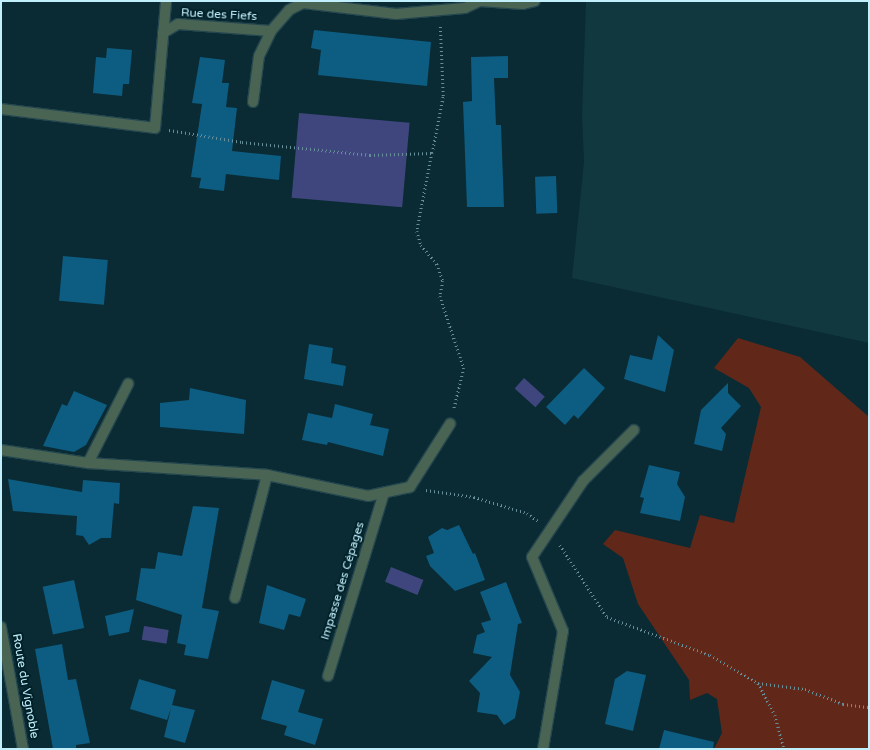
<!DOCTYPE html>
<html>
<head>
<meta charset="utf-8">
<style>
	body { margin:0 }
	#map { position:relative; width:870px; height:750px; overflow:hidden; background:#0a2b33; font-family:"Varela Round",sans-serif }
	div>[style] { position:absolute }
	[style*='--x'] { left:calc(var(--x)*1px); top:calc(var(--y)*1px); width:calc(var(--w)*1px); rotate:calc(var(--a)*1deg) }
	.built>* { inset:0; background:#11373f }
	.green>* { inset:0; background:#612819 }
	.water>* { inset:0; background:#3f467d; transform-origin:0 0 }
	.building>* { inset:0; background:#0d5c81; transform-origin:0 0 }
	.path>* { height:2.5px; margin-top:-1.25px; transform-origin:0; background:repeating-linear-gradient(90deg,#678f9a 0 1px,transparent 0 4px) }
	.roads { filter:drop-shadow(1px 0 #24464f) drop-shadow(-1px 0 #24464f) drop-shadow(0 1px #24464f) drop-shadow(0 -1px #24464f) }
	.minor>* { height:10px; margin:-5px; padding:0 5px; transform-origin:5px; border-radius:5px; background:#4a6453 }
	span { translate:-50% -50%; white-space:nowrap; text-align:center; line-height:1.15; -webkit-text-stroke:4px #012129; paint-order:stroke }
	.street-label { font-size:12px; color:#c1effc }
	.frame { position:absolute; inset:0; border:2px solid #c1effc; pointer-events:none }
</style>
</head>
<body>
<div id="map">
	<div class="built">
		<div style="clip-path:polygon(586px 1px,869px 1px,869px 343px,572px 278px,584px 162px,582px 115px)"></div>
	</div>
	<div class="green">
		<div style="clip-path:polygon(738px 338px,800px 357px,869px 417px,869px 749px,714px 749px,722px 733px,717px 699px,707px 693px,690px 700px,689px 680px,638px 604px,623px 558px,603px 544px,615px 530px,690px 548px,700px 515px,734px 523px,761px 407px,749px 388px,714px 368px)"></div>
	</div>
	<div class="water">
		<div style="left:299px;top:113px;width:111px;height:85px;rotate:5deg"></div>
		<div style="left:524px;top:378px;width:28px;height:14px;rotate:42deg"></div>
		<div style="left:391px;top:567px;width:35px;height:16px;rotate:22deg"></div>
		<div style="left:144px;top:626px;width:25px;height:14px;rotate:9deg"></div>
	</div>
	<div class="building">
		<div style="clip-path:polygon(314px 30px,431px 42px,427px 86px,318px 75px,321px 50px,311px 48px)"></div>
		<div style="clip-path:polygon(107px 48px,132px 50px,129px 84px,123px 84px,122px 96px,93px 93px,96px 57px,106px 58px)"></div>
		<div style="clip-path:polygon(508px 56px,508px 78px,494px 78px,496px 125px,501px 125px,504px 207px,467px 207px,463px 102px,472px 101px,471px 57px)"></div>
		<div style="clip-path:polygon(200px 57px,225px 60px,222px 83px,229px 83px,226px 107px,237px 108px,232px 151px,281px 156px,279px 180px,226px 174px,224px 191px,199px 188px,201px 178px,191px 177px,202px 104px,192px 103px)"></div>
		<div style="left:556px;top:176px;width:37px;height:21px;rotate:88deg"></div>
		<div style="left:63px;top:256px;width:45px;height:45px;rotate:5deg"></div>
		<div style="clip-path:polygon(658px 335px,674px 350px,665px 392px,624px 379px,630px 355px,652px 360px)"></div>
		<div style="clip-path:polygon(309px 344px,333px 348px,331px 363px,346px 366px,343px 386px,304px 379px)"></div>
		<div style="clip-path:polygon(584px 368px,605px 388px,578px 419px,574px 415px,565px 425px,546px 407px)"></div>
		<div style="clip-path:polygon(728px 383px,728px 393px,741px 406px,721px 428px,726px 434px,722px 451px,694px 444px,701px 410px)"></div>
		<div style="clip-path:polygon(190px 388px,246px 400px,244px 434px,160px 427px,160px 403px,189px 400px)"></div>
		<div style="clip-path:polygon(74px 391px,107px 405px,86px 445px,74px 452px,43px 446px,62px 404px,67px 406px)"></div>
		<div style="clip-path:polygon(335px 404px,373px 414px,370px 425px,389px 429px,383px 456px,328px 442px,327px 445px,302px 440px,308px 413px,332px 418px)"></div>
		<div style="clip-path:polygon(649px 465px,680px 472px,677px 484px,685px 497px,680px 521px,640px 513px,644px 498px,640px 497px)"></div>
		<div style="clip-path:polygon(8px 479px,82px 492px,83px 480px,120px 483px,119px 504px,114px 503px,111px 538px,101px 538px,89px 545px,83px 536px,76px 535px,77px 516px,13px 511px)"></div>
		<div style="clip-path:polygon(193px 506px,219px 508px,202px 608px,219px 611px,208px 659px,184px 655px,186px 645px,177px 643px,182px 615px,136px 600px,141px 568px,155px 569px,158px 552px,182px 556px)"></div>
		<div style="clip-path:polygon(459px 525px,473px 554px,475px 553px,485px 580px,455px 591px,430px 566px,426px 556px,434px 553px,428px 537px,442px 528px,447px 530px)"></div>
		<div style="left:74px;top:580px;width:49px;height:32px;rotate:78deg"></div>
		<div style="clip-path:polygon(506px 582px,522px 623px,518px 624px,510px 675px,520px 692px,515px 718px,504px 725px,497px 715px,477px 712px,480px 693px,469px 681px,492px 657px,473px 653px,477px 635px,485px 632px,481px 623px,491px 620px,480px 592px)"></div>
		<div style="clip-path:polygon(267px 585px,306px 599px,300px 617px,289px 614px,284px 630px,259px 623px)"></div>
		<div style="clip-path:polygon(134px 609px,129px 632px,109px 636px,105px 616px)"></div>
		<div style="clip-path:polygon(62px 644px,68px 680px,76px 679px,90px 743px,76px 745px,76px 749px,53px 749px,35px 649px)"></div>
		<div style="clip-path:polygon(627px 671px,646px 675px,633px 731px,605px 724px,615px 679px)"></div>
		<div style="clip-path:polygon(139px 679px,176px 690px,172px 705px,195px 710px,185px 743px,164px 737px,171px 708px,167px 720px,130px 709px)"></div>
		<div style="clip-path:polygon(272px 680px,305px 690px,298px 712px,323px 719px,315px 745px,284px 735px,287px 726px,261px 719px)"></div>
		<div style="clip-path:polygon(664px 730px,714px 742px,713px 749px,659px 749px)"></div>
	</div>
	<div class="path">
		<div style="--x:169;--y:130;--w:74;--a:9.3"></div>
		<div style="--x:242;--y:142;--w:129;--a:5.8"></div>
		<div style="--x:370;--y:155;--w:62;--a:-1.8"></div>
		<div style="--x:432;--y:153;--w:58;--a:-79.1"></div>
		<div style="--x:443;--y:96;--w:71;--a:-92.4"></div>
		<div style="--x:432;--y:153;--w:79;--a:100.9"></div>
		<div style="--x:417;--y:231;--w:15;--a:74"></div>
		<div style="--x:421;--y:245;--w:25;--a:50"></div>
		<div style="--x:437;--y:264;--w:18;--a:71"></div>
		<div style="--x:443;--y:281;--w:15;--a:101"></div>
		<div style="--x:440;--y:296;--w:76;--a:71.6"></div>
		<div style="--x:464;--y:368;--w:42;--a:103.7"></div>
		<div style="--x:426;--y:490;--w:49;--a:8.3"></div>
		<div style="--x:474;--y:497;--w:55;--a:16.8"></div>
		<div style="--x:527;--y:513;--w:14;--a:36"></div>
		<div style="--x:560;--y:545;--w:86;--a:56.9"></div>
		<div style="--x:607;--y:617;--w:110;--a:20.3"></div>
		<div style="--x:710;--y:655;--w:56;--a:30.3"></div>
		<div style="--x:758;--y:683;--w:47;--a:7.3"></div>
		<div style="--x:805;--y:689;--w:41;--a:21.5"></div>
		<div style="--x:843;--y:704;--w:26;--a:7"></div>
		<div style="--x:758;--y:683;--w:36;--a:62"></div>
		<div style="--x:775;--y:715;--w:35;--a:75"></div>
	</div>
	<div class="roads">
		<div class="minor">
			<div style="--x:163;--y:33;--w:17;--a:-31"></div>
			<div style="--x:178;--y:24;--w:93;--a:4.3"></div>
			<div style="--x:253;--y:102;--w:46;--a:-82.6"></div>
			<div style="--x:259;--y:56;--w:28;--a:-64"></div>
			<div style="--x:271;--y:31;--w:28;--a:-49"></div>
			<div style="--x:289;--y:10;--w:16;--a:-27"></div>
			<div style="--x:303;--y:3;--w:94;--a:6.7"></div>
			<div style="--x:396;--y:14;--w:69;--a:-5"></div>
			<div style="--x:465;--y:8;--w:17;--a:-25"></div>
			<div style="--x:480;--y:1;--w:43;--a:4"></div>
			<div style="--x:523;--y:4;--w:12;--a:-14"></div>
			<div style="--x:1;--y:109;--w:155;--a:7"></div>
			<div style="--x:155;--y:128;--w:127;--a:-85"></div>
			<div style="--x:1;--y:450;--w:88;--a:8.5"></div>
			<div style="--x:88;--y:463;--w:179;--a:3.8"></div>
			<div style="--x:267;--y:475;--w:103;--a:11.7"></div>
			<div style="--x:368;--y:496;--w:43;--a:-12.1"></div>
			<div style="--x:410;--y:487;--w:75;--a:-57.6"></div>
			<div style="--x:88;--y:463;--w:89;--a:-63.1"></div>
			<div style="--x:235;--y:598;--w:127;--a:-75.4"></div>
			<div style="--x:1;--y:627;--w:124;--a:79.8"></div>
			<div style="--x:328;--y:676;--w:191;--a:-73"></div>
			<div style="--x:543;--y:749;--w:120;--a:-80.4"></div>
			<div style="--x:563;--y:631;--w:80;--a:-112.7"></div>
			<div style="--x:532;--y:557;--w:92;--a:-56.1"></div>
			<div style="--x:583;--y:481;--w:72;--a:-45"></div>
		</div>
	</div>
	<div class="street-label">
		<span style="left:219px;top:15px;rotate:3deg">Rue des Fiefs</span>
		<span style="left:343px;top:581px;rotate:-73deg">Impasse des Cépages</span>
		<span style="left:25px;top:686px;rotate:80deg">Route du Vignoble</span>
	</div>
	<div class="frame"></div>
</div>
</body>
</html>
